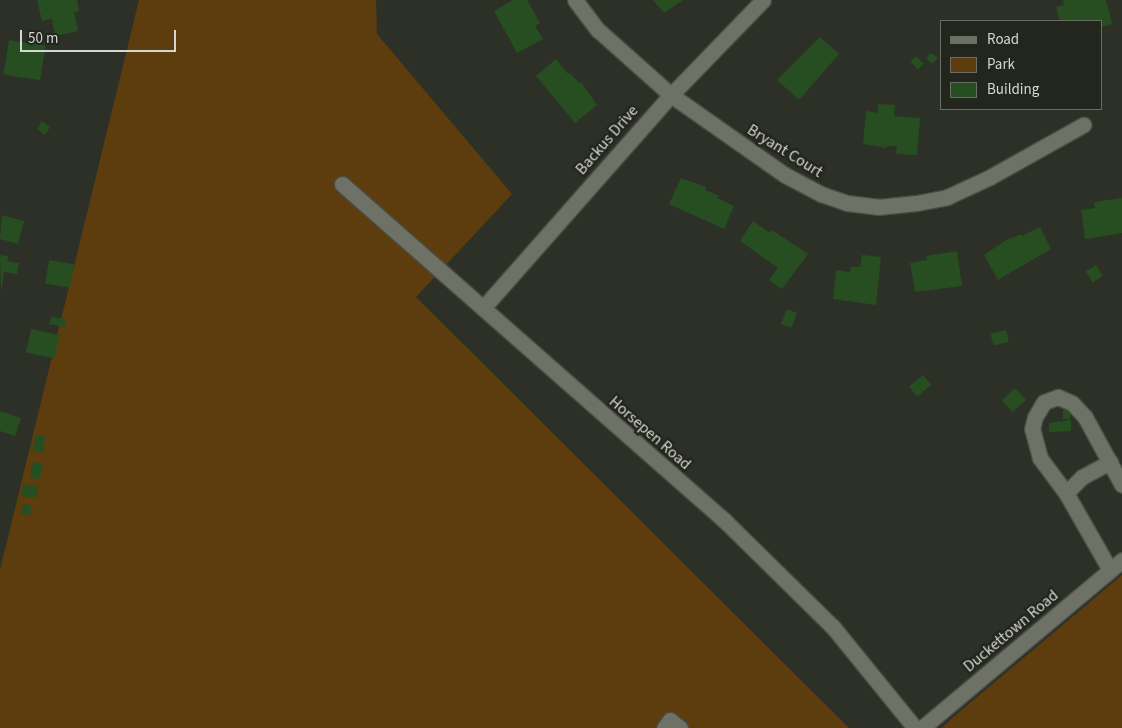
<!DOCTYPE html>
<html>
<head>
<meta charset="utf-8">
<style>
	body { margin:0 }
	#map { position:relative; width:1122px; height:728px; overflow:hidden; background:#2d3026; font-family:"Source Sans 3",sans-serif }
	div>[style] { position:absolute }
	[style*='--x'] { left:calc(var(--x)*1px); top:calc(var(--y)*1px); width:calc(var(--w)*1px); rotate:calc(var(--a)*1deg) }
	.green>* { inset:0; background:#5d3d0e }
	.building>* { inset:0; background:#264e21; transform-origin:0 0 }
	.roads { filter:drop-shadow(1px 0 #4b4d45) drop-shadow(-1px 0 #4b4d45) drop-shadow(0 1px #4b4d45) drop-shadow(0 -1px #4b4d45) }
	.minor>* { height:15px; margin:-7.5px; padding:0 7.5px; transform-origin:7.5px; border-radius:7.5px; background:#6e7166 }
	span { translate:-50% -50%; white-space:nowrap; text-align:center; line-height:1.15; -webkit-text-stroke:5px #23261d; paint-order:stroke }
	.street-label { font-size:16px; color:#d5d7d1 }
	.legend { position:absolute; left:940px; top:20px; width:162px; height:90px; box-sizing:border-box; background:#23261d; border:1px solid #6a6d65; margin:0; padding:6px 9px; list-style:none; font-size:15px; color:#d5d7d1 }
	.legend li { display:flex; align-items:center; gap:10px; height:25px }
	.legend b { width:25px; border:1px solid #6a6d65 }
	.scale { position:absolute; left:20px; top:30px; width:156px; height:22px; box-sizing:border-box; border:2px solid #d5d7d1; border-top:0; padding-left:6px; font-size:15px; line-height:18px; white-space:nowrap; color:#d5d7d1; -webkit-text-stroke:4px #23261d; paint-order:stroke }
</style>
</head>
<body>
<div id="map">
	<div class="green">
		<div style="clip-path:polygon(139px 0,376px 0,377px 34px,512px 194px,416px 297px,849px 728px,0 728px,0 570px)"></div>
		<div style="clip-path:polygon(1122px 575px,1122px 728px,942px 728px,951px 719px)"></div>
	</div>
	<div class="building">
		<div style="clip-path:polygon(37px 0,77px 0,79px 11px,74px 12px,78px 31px,55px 36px,52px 19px,42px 21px)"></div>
		<div style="clip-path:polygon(513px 0,527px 0,540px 23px,535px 26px,543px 39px,517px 53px,494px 11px)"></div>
		<div style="clip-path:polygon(653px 0,683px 0,664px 13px)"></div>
		<div style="clip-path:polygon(1063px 0,1106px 0,1112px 24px,1101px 27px,1101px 21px,1060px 21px,1056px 7px,1064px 5px)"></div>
		<div style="clip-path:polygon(820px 37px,839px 54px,799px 100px,777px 80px)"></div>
		<div style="left:9px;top:40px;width:37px;height:35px;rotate:9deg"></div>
		<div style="clip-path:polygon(931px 53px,938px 58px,932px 64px,926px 58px)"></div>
		<div style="left:916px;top:56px;width:11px;height:8px;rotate:45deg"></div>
		<div style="clip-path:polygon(556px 59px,568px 74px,570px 73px,579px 83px,581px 82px,597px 105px,575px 123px,536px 76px)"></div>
		<div style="clip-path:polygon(878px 104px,895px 105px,894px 116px,920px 118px,917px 155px,896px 154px,897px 146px,886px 146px,886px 148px,863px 144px,866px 111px,878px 113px)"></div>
		<div style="clip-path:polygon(42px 121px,50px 127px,45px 135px,37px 129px)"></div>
		<div style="clip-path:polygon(681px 178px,706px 187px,705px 190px,719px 196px,717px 198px,734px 206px,724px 229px,669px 204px)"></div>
		<div style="clip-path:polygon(1122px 198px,1122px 233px,1085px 239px,1081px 210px,1095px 208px,1094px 202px)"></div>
		<div style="clip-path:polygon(2px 215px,24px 221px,18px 244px,0 239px)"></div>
		<div style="clip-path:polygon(753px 221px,770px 233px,772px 230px,808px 254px,782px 289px,769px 280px,778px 268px,740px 241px)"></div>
		<div style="clip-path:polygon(1040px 227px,1051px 249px,998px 280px,984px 255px,1006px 240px,1021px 234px,1022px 236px)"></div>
		<div style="clip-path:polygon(957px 251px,962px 286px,915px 292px,910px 263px,927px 260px,926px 256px)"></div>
		<div style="clip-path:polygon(0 255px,8px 256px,7px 261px,19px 263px,17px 274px,4px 272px,1px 293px)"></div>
		<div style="clip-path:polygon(862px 255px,881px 257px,876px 305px,833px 299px,836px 270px,850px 272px,851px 267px,860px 267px)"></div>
		<div style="left:49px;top:260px;width:25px;height:24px;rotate:9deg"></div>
		<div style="left:1096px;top:265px;width:13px;height:12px;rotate:58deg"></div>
		<div style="left:787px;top:309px;width:11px;height:16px;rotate:22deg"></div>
		<div style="clip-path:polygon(51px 317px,66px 319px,65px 327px,49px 324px)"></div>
		<div style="left:31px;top:329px;width:29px;height:24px;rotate:12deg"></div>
		<div style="left:1006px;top:330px;width:12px;height:16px;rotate:76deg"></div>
		<div style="left:923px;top:375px;width:13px;height:18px;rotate:51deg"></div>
		<div style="left:1015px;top:388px;width:16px;height:18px;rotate:47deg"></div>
		<div style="left:1063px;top:410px;width:7px;height:9px"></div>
		<div style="clip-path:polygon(0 411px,21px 418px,15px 436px,0 431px)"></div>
		<div style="clip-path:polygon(1071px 420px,1071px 431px,1049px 432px,1049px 423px)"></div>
		<div style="left:35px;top:435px;width:10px;height:16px;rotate:6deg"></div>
		<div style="left:33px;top:462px;width:10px;height:16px;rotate:11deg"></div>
		<div style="left:23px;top:484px;width:15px;height:12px;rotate:8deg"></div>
		<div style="left:23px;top:504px;width:9px;height:10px;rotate:13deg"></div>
	</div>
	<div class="roads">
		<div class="minor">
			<div style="--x:575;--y:0;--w:38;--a:53"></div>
			<div style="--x:598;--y:30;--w:98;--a:41.7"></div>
			<div style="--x:671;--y:95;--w:139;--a:35.1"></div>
			<div style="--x:785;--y:175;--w:41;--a:27.8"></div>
			<div style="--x:821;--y:194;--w:28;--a:19"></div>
			<div style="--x:847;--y:203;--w:31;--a:7"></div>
			<div style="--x:878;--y:207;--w:39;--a:-6"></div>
			<div style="--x:917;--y:203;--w:31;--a:-11"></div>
			<div style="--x:947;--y:197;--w:47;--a:-24.9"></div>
			<div style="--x:990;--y:177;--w:107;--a:-29.2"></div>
			<div style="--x:342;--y:184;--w:510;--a:41.34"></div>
			<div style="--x:725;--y:521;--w:151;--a:44.5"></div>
			<div style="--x:833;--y:627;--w:130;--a:50.9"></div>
			<div style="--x:483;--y:308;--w:284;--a:-48.6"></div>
			<div style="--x:671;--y:95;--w:132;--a:-45.9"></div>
			<div style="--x:1066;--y:493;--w:23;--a:-45"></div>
			<div style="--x:1082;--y:477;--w:32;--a:-28"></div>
			<div style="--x:1110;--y:570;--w:89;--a:-119.7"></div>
			<div style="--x:1066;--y:493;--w:44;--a:-126.6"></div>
			<div style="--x:1040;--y:458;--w:30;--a:-105"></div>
			<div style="--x:1032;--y:429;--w:12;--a:-76"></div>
			<div style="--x:1035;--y:417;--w:17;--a:-59"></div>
			<div style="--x:1044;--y:402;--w:15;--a:-20"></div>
			<div style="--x:1058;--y:397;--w:15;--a:23"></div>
			<div style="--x:1072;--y:403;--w:19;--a:47"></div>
			<div style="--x:1085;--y:417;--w:77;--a:61.4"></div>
			<div style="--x:664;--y:728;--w:10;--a:-53"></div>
			<div style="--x:670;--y:720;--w:13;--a:39"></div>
			<div style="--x:922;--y:728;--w:261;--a:-40"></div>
		</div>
	</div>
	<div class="street-label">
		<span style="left:607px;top:140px;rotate:-49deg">Backus Drive</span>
		<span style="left:785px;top:151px;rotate:32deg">Bryant Court</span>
		<span style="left:650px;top:433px;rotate:41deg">Horsepen Road</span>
		<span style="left:1011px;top:631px;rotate:-40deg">Duckettown Road</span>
	</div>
	<ul class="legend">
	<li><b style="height:6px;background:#6e7166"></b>Road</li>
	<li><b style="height:14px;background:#5d3d0e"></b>Park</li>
	<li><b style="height:14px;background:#264e21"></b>Building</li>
	</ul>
	<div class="scale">50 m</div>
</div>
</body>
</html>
